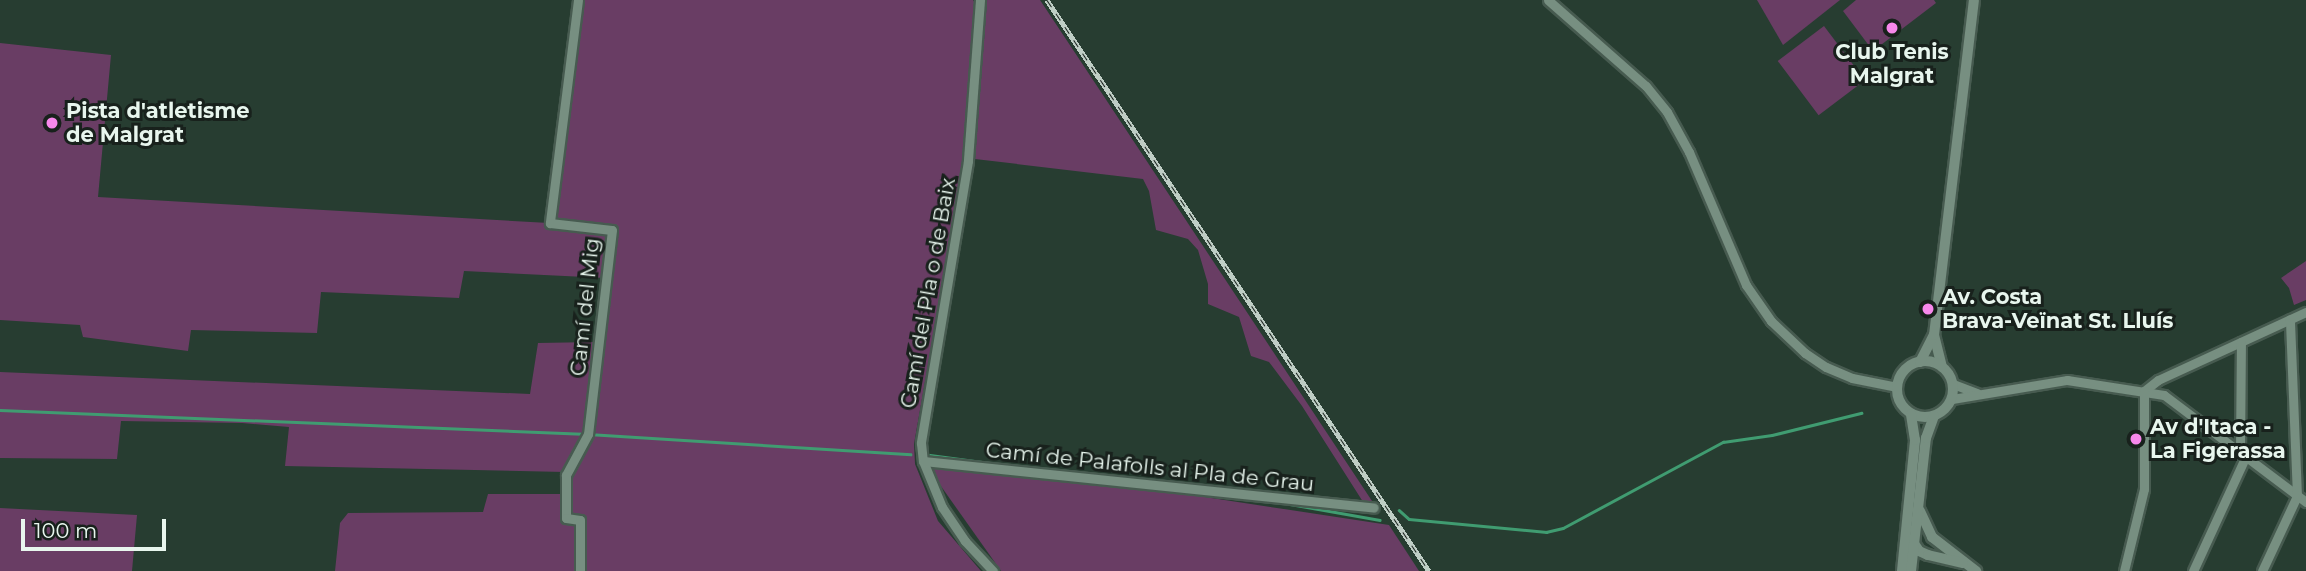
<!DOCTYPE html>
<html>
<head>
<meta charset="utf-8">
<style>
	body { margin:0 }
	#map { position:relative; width:2306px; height:571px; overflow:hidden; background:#273d31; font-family:Montserrat,sans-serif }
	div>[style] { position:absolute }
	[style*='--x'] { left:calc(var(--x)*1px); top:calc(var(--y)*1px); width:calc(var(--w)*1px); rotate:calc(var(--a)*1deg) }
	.green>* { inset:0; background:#693d64; transform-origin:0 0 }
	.stream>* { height:2.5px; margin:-1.25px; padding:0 1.25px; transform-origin:1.25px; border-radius:1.25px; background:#409c71 }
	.roads { filter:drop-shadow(2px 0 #475b50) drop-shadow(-2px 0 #475b50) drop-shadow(0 2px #475b50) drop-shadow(0 -2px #475b50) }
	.minor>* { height:9px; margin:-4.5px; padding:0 4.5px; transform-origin:4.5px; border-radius:4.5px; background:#778f81 }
	.tertiary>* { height:10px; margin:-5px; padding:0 5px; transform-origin:5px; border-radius:5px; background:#778f81 }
	.tertiary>.ring { margin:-5px; padding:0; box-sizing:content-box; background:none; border:10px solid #778f81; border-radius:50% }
	.rail>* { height:5px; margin-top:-2.5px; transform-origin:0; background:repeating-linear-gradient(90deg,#18211c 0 8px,#bfcec5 0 16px); box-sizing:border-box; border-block:2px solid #bfcec5 }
	.dots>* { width:19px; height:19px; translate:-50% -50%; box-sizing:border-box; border:4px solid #18211c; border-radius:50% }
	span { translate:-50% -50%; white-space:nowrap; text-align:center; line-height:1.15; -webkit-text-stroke:6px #18211c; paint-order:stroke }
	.poi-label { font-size:21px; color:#e8f6ee; font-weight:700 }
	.left { translate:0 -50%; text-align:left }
	.street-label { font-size:21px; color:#e8f6ee }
	.scale { position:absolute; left:21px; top:519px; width:145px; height:32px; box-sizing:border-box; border:4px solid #e8f6ee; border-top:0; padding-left:9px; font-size:21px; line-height:24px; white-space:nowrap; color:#e8f6ee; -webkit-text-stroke:5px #18211c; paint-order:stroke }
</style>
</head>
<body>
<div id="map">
	<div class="green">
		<div style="clip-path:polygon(582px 0,973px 0,976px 5px,964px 161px,914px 444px,915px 464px,938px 521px,981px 571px,335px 571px,340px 523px,348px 513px,483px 512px,488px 494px,560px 494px,565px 472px,285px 466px,289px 427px,242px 423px,121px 421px,117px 459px,0 458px,0 372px,530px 394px,538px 343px,595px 342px,606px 278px,464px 271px,459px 298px,321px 292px,317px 333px,191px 330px,188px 351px,83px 337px,80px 325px,0 320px,0 43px,111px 55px,98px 197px,549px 223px)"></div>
		<div style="clip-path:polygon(987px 0,1040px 0,1374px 504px,1365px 505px,1302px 406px,1269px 362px,1251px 356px,1239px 317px,1208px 304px,1208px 284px,1198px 250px,1188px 239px,1156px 230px,1149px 191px,1143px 179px,975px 159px)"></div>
		<div style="clip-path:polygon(1757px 0,1840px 0,1783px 45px)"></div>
		<div style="clip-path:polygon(1856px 0,1934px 0,1936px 3px,1873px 51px,1843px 11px)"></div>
		<div style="left:1824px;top:26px;width:68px;height:58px;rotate:53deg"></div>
		<div style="clip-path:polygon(2306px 261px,2306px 300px,2294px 305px,2289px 288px,2281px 278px)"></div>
		<div style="clip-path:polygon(932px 466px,1146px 488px,1389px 525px,1419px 571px,1001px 571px,938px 482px)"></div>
		<div style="clip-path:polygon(0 508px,137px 515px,132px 571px,0 571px)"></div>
	</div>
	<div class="stream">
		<div style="--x:0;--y:410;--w:588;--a:2.34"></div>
		<div style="--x:588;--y:434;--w:323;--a:3.6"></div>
		<div style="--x:930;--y:455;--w:91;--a:7.6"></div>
		<div style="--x:1290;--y:504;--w:91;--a:10.1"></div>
		<div style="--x:1399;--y:510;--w:13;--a:42"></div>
		<div style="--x:1409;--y:519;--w:138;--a:5.4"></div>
		<div style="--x:1546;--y:532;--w:17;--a:-13"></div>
		<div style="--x:1563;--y:528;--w:182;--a:-28.3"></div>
		<div style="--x:1723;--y:442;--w:49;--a:-8.1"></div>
		<div style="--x:1772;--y:435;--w:92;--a:-13.9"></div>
	</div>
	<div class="roads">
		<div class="minor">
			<div style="--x:578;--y:0;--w:225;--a:97.2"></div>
			<div style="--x:550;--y:223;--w:62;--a:6.4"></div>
			<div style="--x:612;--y:230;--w:205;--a:96.7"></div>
			<div style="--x:588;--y:434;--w:47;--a:118.2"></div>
			<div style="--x:566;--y:475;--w:43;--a:90"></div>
			<div style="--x:566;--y:518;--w:14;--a:8"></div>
			<div style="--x:580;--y:520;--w:51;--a:90"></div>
			<div style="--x:980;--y:0;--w:161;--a:94.3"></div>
			<div style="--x:968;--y:161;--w:286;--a:99.5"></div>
			<div style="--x:921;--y:443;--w:18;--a:84"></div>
			<div style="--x:923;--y:461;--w:50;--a:67.6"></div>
			<div style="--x:942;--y:507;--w:41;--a:55.9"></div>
			<div style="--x:965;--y:541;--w:41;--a:47"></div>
			<div style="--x:1548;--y:0;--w:130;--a:41.3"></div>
			<div style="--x:1646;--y:86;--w:33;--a:51"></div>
			<div style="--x:1667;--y:112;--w:46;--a:61.2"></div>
			<div style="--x:1689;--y:152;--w:145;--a:66.8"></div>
			<div style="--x:1746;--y:285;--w:44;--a:55.2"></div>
			<div style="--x:1771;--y:321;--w:47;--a:43.3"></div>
			<div style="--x:1805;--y:353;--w:25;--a:34"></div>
			<div style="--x:1826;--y:367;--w:28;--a:23"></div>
			<div style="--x:1852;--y:378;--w:46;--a:11.3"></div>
			<div style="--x:1953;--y:384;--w:26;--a:21"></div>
			<div style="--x:2144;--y:391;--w:18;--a:-38"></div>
			<div style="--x:2158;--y:380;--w:163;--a:-24.7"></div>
			<div style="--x:1952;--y:399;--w:117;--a:-9.4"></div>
			<div style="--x:2067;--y:380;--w:98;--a:8.8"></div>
			<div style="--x:2164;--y:395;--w:178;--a:37"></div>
			<div style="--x:2240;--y:452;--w:110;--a:-89.5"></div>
			<div style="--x:923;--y:461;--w:453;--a:5.9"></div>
			<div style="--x:2124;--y:571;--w:84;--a:-76.3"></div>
			<div style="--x:2144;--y:489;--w:98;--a:-90"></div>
			<div style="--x:2193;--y:571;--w:127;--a:-65.3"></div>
			<div style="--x:2262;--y:571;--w:83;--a:-65"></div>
			<div style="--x:2297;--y:496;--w:177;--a:-92.3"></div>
		</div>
		<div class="tertiary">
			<div style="--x:1934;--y:335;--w:33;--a:76"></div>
			<div class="ring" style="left:1897px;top:361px;width:46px;height:46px"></div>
			<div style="--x:1920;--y:362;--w:30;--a:-63"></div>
			<div style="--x:1934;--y:335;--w:337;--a:-83.2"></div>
			<div style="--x:1920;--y:511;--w:29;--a:65"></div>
			<div style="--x:1932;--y:537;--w:56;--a:37.7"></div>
			<div style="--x:1913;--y:542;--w:11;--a:56"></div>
			<div style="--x:1919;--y:551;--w:10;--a:24"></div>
			<div style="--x:1928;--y:555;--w:36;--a:13"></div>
			<div style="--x:1902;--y:571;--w:132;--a:-84.3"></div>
			<div style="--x:1915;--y:440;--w:26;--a:-99"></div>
			<div style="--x:1911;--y:571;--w:134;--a:-83.6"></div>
			<div style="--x:1926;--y:438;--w:23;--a:-70"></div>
		</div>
	</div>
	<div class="rail">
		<div style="--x:1047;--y:0;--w:687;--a:56.22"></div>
	</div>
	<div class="dots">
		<div style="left:1892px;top:28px;background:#f788eb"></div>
		<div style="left:52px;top:123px;background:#f788eb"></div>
		<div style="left:1928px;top:309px;background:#f788eb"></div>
		<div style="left:2136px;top:439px;background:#f788eb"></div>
	</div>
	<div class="poi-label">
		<span style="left:1892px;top:64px">Club Tenis<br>Malgrat</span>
		<span class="left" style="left:66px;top:123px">Pista d'atletisme<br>de Malgrat</span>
		<span class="left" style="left:1942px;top:309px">Av. Costa<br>Brava-Veïnat St. Lluís</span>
		<span class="left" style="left:2150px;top:439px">Av d'Itaca -<br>La Figerassa</span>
	</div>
	<div class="street-label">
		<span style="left:928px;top:293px;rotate:-80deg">Camí del Pla o de Baix</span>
		<span style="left:585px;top:307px;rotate:-84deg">Camí del Mig</span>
		<span style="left:1150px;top:467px;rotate:6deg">Camí de Palafolls al Pla de Grau</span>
	</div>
	<div class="scale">100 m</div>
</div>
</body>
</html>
